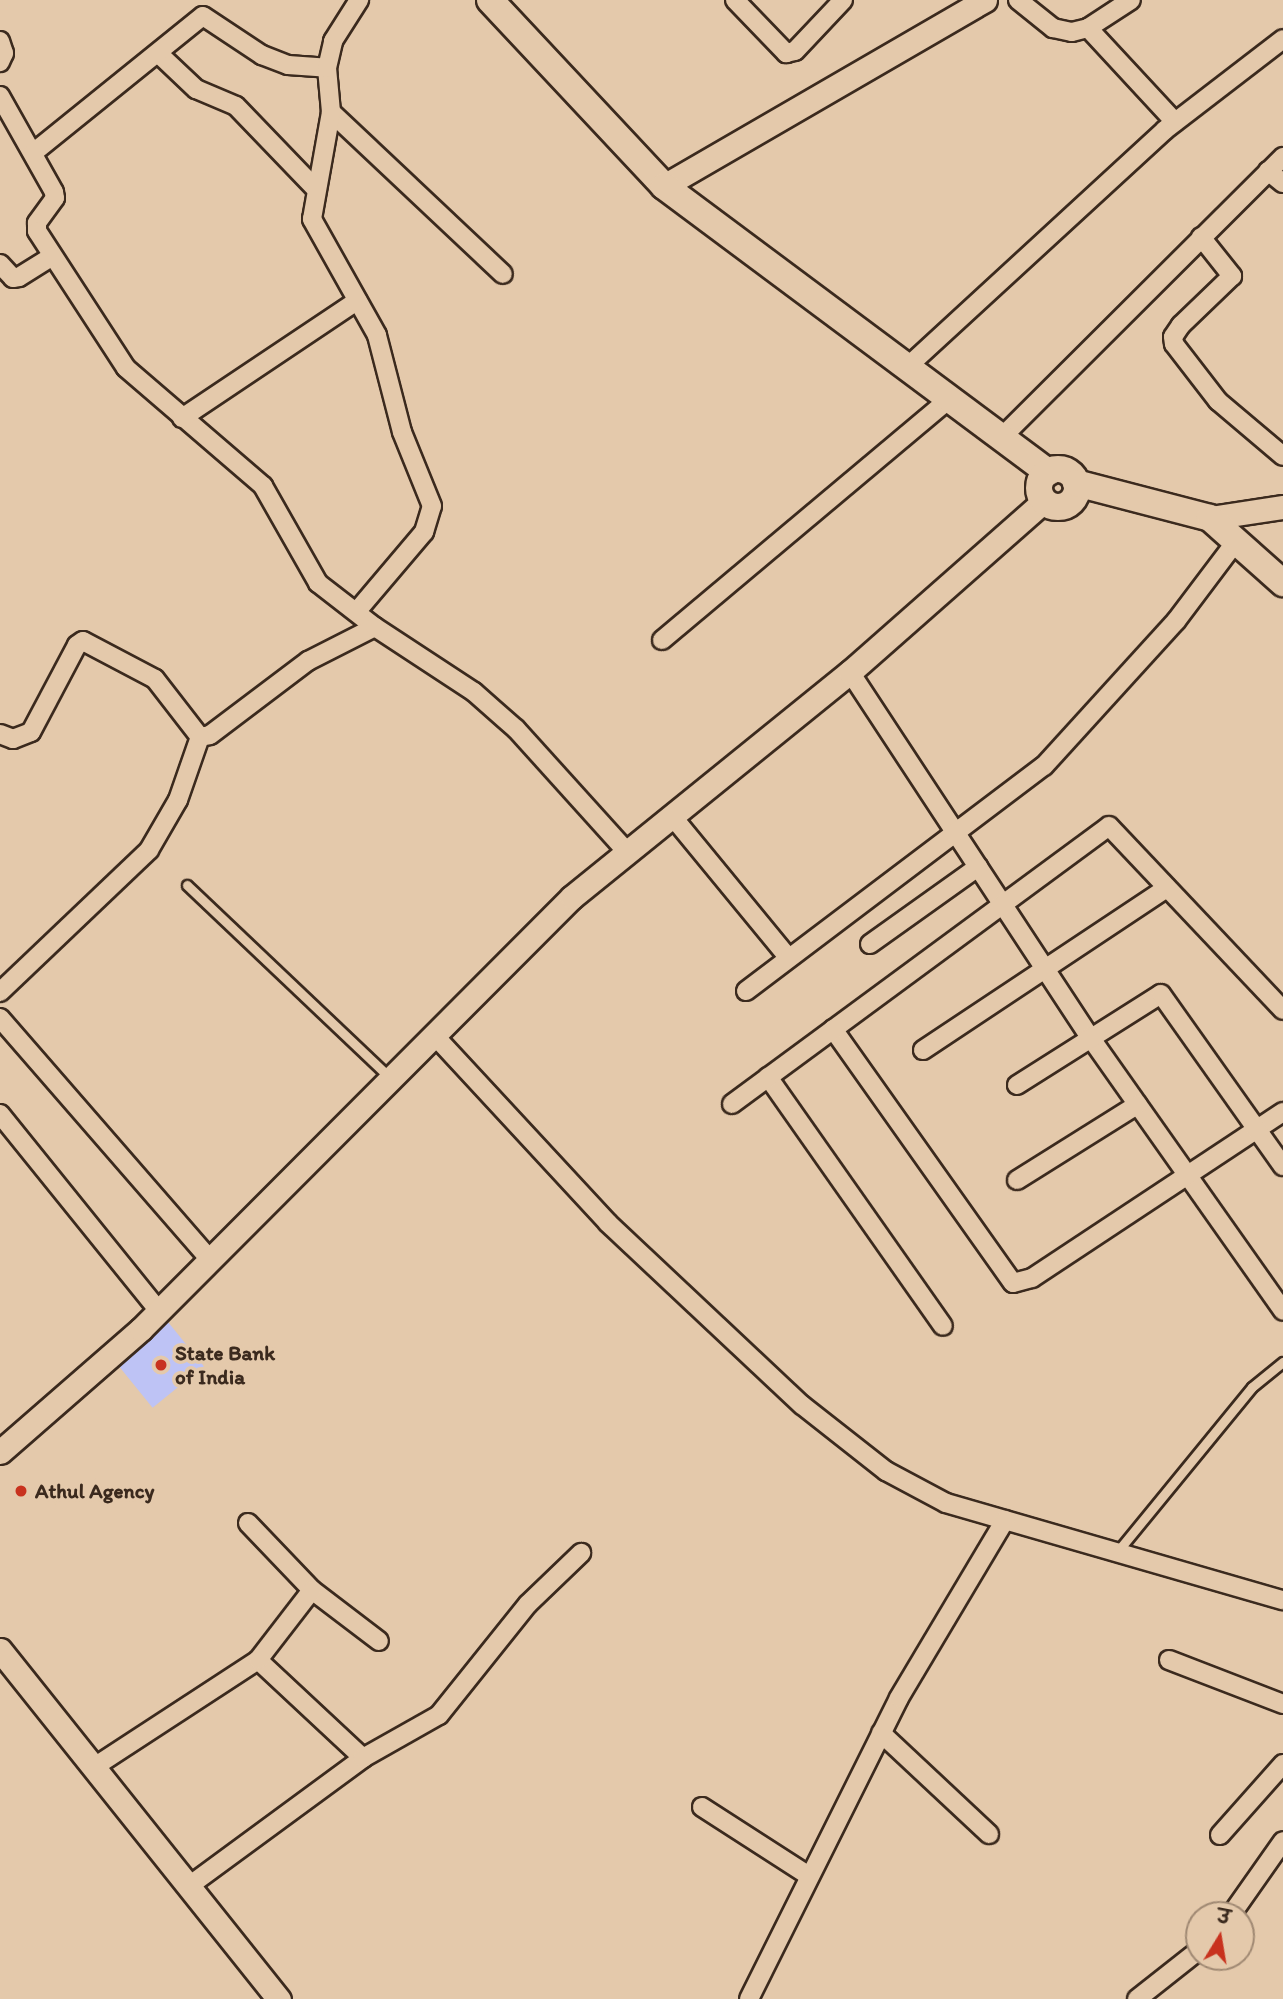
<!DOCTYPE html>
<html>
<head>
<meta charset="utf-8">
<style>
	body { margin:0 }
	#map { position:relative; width:1283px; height:1999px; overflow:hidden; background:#e4c9ab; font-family:Itim,"Playpen Sans Deva",sans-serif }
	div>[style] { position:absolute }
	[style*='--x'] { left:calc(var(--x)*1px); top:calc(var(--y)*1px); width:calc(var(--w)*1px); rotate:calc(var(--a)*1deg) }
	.building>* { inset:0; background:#bec3f5; transform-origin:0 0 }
	.roads { filter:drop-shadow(2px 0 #3b2a1e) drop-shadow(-2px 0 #3b2a1e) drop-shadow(0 2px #3b2a1e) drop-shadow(0 -2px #3b2a1e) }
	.service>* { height:9px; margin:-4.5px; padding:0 4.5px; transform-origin:4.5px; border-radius:4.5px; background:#e4c9ab }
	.minor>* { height:18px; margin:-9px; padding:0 9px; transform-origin:9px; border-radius:9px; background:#e4c9ab }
	.tertiary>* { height:23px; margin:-11.5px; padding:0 11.5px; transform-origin:11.5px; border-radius:11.5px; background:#e4c9ab }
	.secondary>* { height:26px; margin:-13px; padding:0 13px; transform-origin:13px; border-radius:13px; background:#e4c9ab }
	.secondary>.ring { margin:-13px; padding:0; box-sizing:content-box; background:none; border:26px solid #e4c9ab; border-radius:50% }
	.dots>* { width:19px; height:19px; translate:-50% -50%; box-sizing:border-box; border:4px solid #e4c9ab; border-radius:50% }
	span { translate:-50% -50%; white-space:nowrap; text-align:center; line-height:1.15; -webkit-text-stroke:7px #e4c9ab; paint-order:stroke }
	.poi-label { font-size:21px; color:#3b2a1e; font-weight:700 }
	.left { translate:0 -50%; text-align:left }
	.north { position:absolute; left:1185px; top:1901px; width:70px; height:70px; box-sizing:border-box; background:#e4c9ab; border:2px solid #a08973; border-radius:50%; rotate:11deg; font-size:19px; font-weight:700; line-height:28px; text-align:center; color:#3b2a1e }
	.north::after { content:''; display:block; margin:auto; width:24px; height:32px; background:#c8321e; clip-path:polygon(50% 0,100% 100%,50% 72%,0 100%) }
</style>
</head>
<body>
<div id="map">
	<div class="building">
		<div style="left:168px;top:1322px;width:57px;height:66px;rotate:51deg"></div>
	</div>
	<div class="roads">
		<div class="service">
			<div style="--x:187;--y:885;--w:279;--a:43.5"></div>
			<div style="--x:1117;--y:1552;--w:213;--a:-50.7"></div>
			<div style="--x:1252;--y:1387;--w:40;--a:-39"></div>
		</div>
		<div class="minor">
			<div style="--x:735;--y:0;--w:74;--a:46.1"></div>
			<div style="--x:786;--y:53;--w:9;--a:-13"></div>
			<div style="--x:795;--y:51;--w:70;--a:-46.7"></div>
			<div style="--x:1018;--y:0;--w:45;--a:38.7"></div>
			<div style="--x:1053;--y:28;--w:19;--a:12"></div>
			<div style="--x:1072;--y:32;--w:16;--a:-14"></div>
			<div style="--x:1088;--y:28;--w:51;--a:-33.1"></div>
			<div style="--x:1088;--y:28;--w:128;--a:47.2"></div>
			<div style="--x:0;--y:41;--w:13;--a:72"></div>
			<div style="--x:4;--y:53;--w:10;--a:114"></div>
			<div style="--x:160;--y:55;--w:50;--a:43.4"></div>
			<div style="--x:196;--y:89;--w:43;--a:23"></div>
			<div style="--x:236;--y:106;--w:112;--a:46.1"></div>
			<div style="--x:0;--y:96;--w:110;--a:60.6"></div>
			<div style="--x:54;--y:192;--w:6;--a:81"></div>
			<div style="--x:55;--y:198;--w:31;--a:126"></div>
			<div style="--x:37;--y:223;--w:8;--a:90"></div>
			<div style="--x:37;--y:231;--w:163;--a:57"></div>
			<div style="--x:126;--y:368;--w:181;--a:40.7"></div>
			<div style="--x:263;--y:486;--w:112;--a:60.4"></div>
			<div style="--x:318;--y:583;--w:72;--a:37.7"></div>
			<div style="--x:331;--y:112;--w:236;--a:43.3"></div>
			<div style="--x:33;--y:153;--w:218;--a:-38.9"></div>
			<div style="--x:203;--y:16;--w:71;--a:33.5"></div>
			<div style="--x:262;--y:55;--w:28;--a:21"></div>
			<div style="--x:288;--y:65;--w:39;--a:4"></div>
			<div style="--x:1268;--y:171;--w:19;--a:39"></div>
			<div style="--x:1201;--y:237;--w:50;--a:51.5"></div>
			<div style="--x:1232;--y:276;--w:71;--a:136.1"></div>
			<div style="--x:1181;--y:325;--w:14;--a:124"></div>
			<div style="--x:1173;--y:337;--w:7;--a:82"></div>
			<div style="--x:1174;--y:344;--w:72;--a:52.3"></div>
			<div style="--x:1218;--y:401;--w:85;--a:40.2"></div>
			<div style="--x:0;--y:264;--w:19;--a:47"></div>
			<div style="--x:13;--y:278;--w:6;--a:-9"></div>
			<div style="--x:19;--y:277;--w:39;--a:-32"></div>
			<div style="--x:905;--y:369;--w:353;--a:-42.6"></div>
			<div style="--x:1165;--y:130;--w:149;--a:-37.6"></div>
			<div style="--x:182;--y:418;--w:211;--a:-33.8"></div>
			<div style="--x:1000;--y:439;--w:400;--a:-44.9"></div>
			<div style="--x:357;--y:611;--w:104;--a:-49.7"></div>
			<div style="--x:424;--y:532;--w:27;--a:-73"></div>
			<div style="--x:432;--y:506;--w:80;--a:-112.1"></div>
			<div style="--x:402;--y:432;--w:100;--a:-104.5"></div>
			<div style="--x:377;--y:335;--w:133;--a:-119.3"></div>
			<div style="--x:312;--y:219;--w:109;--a:-79.9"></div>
			<div style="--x:331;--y:112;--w:44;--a:-95.2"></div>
			<div style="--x:327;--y:68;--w:28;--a:-77"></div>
			<div style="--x:333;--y:41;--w:49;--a:-57.6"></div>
			<div style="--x:662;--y:640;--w:372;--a:-40"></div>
			<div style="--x:850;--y:672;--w:437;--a:56.7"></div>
			<div style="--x:1090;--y:1037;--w:335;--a:54.8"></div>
			<div style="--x:0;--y:734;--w:14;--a:21"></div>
			<div style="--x:13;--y:739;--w:19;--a:-21"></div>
			<div style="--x:31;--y:732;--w:98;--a:-62.1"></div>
			<div style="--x:77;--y:645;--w:7;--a:-34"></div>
			<div style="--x:83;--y:641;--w:81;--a:27.8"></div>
			<div style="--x:155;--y:679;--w:73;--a:52.2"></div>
			<div style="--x:200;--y:737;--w:10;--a:-11"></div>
			<div style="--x:210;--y:735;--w:123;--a:-37.1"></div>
			<div style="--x:308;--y:661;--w:75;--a:-26.9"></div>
			<div style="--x:375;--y:627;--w:118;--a:33.3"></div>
			<div style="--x:474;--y:692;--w:56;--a:41.4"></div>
			<div style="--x:516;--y:729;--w:166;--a:47.9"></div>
			<div style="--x:672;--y:816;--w:183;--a:50.6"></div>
			<div style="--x:870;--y:944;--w:133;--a:-35.5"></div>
			<div style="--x:746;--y:991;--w:373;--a:-37.1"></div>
			<div style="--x:1044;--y:766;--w:196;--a:-47.7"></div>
			<div style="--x:1176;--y:621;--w:101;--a:-53"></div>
			<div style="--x:0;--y:992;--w:206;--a:-43.6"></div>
			<div style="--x:149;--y:850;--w:58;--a:-59.9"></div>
			<div style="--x:178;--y:800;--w:67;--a:-70.8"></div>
			<div style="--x:0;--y:1018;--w:320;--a:49"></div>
			<div style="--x:833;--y:1029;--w:311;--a:54.7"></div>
			<div style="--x:1013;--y:1283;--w:20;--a:-15"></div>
			<div style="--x:1032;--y:1278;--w:301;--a:-33.5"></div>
			<div style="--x:435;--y:1036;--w:255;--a:47.2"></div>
			<div style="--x:608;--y:1223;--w:266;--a:43.2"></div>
			<div style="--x:802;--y:1405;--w:107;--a:38.2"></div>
			<div style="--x:886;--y:1471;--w:68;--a:28.1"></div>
			<div style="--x:946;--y:1503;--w:351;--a:16.1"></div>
			<div style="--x:923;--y:1050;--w:293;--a:-33.6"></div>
			<div style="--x:768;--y:1077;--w:304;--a:54.9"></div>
			<div style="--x:1017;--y:1085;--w:170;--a:-32.3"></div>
			<div style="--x:1161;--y:994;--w:211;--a:54.7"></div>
			<div style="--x:732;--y:1104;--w:468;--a:-36.4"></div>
			<div style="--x:1109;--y:826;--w:253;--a:46.6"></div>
			<div style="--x:0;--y:1114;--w:253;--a:51.1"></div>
			<div style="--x:1017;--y:1180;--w:142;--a:-32"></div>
			<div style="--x:248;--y:1523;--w:93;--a:46.3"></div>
			<div style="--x:312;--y:1590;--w:84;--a:37.3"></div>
			<div style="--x:258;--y:1660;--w:144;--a:43"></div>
			<div style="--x:1169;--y:1660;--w:122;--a:21.1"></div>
			<div style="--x:881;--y:1733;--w:148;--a:43.1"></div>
			<div style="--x:94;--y:1767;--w:196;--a:-33.1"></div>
			<div style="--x:258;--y:1660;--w:88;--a:-52.4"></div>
			<div style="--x:702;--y:1807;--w:127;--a:32.8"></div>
			<div style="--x:1220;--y:1835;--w:95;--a:-48.4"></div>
			<div style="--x:189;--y:1886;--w:216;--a:-36.3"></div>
			<div style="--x:363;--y:1758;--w:87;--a:-29.5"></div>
			<div style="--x:439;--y:1715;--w:142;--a:-51.3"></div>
			<div style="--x:528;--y:1604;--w:74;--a:-43.9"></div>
			<div style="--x:1231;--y:1915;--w:90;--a:-54.9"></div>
			<div style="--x:749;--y:1999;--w:336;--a:-63.5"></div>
			<div style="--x:899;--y:1698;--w:207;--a:-59.2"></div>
			<div style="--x:1137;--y:1999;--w:79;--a:-38.3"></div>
		</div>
		<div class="tertiary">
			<div style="--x:664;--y:186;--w:371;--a:-30.1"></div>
			<div style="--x:1210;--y:518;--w:74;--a:-8.6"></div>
			<div style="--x:0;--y:1452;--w:187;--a:-41.1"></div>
			<div style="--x:141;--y:1329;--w:610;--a:-45.07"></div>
			<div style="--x:572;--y:897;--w:358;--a:-39"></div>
			<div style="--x:850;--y:672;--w:259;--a:-41.4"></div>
			<div style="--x:0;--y:1650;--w:447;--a:51.4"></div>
		</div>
		<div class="secondary">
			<div style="--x:490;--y:0;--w:255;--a:46.9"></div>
			<div style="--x:664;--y:186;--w:479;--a:36.7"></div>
			<div class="ring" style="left:1039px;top:469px;width:12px;height:12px"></div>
			<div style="--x:1076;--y:483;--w:138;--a:14.6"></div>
			<div style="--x:1210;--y:518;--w:98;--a:41.7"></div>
		</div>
	</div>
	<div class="dots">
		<div style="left:161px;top:1365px;background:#c8321e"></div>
		<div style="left:21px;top:1491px;background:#c8321e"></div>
	</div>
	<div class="poi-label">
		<span class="left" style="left:175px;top:1365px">State Bank<br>of India</span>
		<span class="left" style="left:35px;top:1491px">Athul Agency</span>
	</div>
	<div class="north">उ</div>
</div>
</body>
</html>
